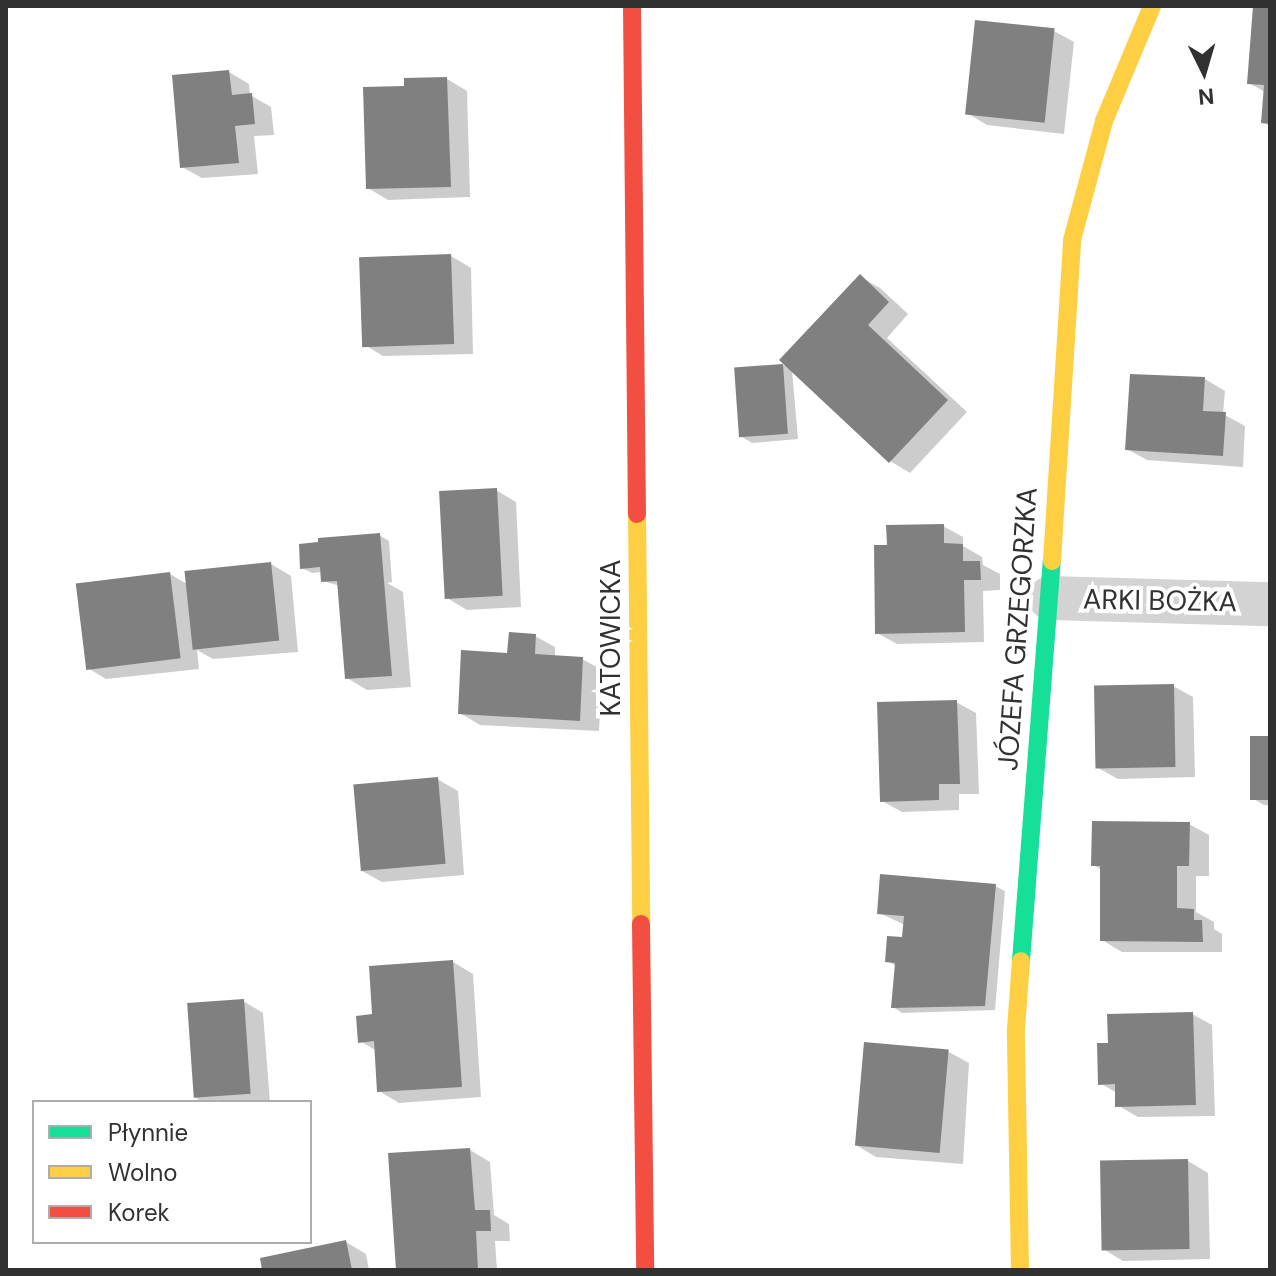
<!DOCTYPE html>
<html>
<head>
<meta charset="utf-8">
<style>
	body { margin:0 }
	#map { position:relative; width:1276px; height:1276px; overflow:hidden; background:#fff; font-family:"DM Sans",sans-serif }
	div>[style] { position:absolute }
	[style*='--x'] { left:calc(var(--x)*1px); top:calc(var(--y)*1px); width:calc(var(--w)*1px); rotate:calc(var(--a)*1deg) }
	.shadow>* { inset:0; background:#0003 }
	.building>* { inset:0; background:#808080; transform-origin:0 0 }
	.street>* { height:44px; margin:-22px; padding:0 22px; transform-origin:22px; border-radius:22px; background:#d3d3d3 }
	.fast>* { height:18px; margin:-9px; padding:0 9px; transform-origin:9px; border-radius:9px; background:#16e098 }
	.slow>* { height:18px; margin:-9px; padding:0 9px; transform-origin:9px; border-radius:9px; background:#ffcf43 }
	.jam>* { height:18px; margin:-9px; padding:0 9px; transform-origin:9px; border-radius:9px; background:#f24e42 }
	span { translate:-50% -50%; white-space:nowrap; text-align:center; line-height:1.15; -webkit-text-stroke:8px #fff; paint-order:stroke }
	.street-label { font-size:28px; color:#313131 }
	.frame { position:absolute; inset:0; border:8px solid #313131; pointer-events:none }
	.legend { position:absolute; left:32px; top:1100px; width:280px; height:144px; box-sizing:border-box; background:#fff; border:2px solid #adadad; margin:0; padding:10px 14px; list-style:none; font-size:24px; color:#313131 }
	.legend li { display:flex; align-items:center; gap:16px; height:40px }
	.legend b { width:40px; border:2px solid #adadad }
	.north { position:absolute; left:1164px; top:32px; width:80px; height:80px; -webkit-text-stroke:6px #fff; paint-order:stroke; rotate:175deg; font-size:22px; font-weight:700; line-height:32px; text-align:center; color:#313131 }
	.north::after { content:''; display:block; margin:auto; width:28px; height:36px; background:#313131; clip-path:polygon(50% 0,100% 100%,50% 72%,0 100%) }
</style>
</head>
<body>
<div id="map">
	<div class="shadow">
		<div style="clip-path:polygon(1255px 6px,1270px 6px,1270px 126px,1263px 122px,1265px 92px,1249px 83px)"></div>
		<div style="clip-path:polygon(1054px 31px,1074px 42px,1064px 134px,987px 125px,967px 113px)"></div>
		<div style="clip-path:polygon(229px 72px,249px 84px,250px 95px,271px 107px,274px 135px,254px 136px,258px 174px,202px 178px,182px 167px)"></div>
		<div style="clip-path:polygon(447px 79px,467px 91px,470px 197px,388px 200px,368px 188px,406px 88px)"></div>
		<div style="clip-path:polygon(451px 256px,471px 268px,473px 354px,383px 356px,363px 344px)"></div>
		<div style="clip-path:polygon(860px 277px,880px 288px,908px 314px,887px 338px,967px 412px,910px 473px,890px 461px,792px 370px,798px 439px,752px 443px,742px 437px,736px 370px,787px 365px)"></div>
		<div style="clip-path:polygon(1205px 379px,1225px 391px,1223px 414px,1245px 426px,1243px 467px,1147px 460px,1127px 449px)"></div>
		<div style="clip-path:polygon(496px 490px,516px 502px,521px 607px,467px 610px,447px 598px)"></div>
		<div style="clip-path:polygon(943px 526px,963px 537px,963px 546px,982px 557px,983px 565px,1000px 574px,1000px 590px,983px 591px,984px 642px,897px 644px,877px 633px,889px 547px)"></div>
		<div style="clip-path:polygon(379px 535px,389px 541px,392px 582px,387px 583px,403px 592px,411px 687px,367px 690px,347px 678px,340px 586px,323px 581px,322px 572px,312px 573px,302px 568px,320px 544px)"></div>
		<div style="clip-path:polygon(271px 564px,291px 576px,298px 652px,213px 659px,197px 650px,199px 669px,106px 679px,86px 667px,170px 574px,187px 584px)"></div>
		<div style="clip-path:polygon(535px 636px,555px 647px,555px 657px,582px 659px,602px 670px,599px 731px,480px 725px,460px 713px,509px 655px)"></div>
		<div style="clip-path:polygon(1173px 686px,1193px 697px,1195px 777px,1118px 779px,1098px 768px)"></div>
		<div style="clip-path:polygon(956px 702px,976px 713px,979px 794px,959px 794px,959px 810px,902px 812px,882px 801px)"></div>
		<div style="clip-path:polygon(1270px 738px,1270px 805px,1264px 805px,1254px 799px)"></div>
		<div style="clip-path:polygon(437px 779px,458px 791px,464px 875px,382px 882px,362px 871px)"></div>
		<div style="clip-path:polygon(1189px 824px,1209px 835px,1209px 876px,1196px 876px,1196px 912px,1214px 922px,1214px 929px,1222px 934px,1222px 952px,1122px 952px,1102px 940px,1102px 870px,1093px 865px)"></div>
		<div style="clip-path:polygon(995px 886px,1005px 891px,995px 1010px,902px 1013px,893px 1007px,896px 966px,887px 961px,904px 939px,905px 925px,879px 913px)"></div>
		<div style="clip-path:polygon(453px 962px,473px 974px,481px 1097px,399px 1103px,379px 1091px,377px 1051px,360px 1041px,374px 1016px)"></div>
		<div style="clip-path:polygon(243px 1001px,263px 1013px,270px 1102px,203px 1102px,196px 1098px)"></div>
		<div style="clip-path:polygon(1192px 1014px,1212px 1025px,1215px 1116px,1138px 1117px,1117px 1105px,1117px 1093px,1100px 1083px,1110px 1045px)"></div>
		<div style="clip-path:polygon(949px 1052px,969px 1063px,963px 1164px,876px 1157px,856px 1145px)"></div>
		<div style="clip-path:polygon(470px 1150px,490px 1162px,494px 1215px,509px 1224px,510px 1241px,495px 1241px,497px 1270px,398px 1270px)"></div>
		<div style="clip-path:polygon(1188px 1161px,1208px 1173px,1210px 1259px,1123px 1261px,1103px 1249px)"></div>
		<div style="clip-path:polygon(346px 1242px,366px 1254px,369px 1270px,264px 1270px)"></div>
	</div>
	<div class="building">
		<div style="clip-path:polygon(1253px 6px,1270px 6px,1270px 124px,1261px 123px,1264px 85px,1247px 84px)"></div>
		<div style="left:975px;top:20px;width:80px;height:95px;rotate:6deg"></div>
		<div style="clip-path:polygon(229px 70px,232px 95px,252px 93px,255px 124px,235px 126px,239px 163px,180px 168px,172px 75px)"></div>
		<div style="clip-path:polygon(447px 77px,451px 187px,366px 189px,363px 87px,404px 86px,404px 78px)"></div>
		<div style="left:451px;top:254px;width:90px;height:92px;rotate:88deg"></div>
		<div style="clip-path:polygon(860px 274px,889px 302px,868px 325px,948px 400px,889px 463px,779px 360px)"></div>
		<div style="left:783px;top:364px;width:70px;height:49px;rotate:86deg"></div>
		<div style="clip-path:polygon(1130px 374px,1205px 377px,1203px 411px,1226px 412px,1223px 456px,1125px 450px)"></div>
		<div style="left:497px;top:488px;width:108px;height:58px;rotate:87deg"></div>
		<div style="clip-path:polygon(944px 524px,944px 543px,963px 544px,963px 561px,980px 561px,981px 580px,964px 580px,965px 632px,875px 634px,874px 545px,887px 545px,886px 525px)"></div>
		<div style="clip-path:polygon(380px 533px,392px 676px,345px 679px,337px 581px,321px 582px,320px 567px,300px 569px,299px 544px,318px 542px,318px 538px)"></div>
		<div style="left:271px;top:562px;width:79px;height:87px;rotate:84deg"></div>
		<div style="left:170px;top:572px;width:87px;height:95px;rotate:83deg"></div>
		<div style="clip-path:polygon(509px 632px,536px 634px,535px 654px,583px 657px,580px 721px,458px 714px,461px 650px,507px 653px)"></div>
		<div style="left:1174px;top:684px;width:83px;height:80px;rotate:89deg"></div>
		<div style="clip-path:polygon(957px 700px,960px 784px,939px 784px,939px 800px,880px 802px,877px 702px)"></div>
		<div style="left:1270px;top:736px;width:64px;height:20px;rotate:90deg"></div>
		<div style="left:438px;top:777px;width:87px;height:85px;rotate:85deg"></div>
		<div style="clip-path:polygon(1092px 821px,1190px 822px,1189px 866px,1177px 866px,1177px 908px,1194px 909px,1194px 920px,1202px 920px,1203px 942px,1100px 941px,1100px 866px,1091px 866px)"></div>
		<div style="clip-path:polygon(880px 874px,996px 884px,985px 1006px,891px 1008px,895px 963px,885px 962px,887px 936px,902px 937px,904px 916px,877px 914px)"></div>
		<div style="clip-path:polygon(453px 960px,462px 1087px,377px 1092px,374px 1041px,358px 1043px,356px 1016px,372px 1014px,369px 966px)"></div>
		<div style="left:244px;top:999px;width:95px;height:57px;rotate:86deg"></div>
		<div style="clip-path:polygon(1193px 1012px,1196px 1105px,1115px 1107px,1115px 1084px,1098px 1085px,1097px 1043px,1108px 1043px,1107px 1014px)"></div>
		<div style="left:864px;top:1042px;width:85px;height:104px;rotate:5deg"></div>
		<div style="clip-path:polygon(470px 1148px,475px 1210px,490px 1210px,491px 1231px,476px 1231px,478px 1270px,396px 1270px,388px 1153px)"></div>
		<div style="left:1188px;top:1159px;width:90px;height:88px;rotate:89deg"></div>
		<div style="clip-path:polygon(346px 1240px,352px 1270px,262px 1270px,260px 1258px)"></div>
	</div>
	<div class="street">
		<div style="--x:1050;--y:598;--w:220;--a:1.6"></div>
	</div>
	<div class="fast">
		<div style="--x:1021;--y:961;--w:401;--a:-85.6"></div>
	</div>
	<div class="slow">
		<div style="--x:637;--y:514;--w:410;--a:89.4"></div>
		<div style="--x:1052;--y:561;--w:322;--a:-86.4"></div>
		<div style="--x:1072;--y:240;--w:123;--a:-74.9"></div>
		<div style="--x:1104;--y:121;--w:125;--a:-67.3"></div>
		<div style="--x:1020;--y:1270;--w:241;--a:-91"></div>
		<div style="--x:1016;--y:1029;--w:68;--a:-85.8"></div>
	</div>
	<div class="jam">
		<div style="--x:632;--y:6;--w:508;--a:89.44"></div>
		<div style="--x:641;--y:924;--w:346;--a:89.3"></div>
	</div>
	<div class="street-label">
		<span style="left:1160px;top:601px;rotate:1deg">ARKI BOŻKA</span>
		<span style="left:1018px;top:629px;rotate:-86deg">JÓZEFA GRZEGORZKA</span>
		<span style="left:611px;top:638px;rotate:-90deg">KATOWICKA</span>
	</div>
	<div class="frame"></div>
	<ul class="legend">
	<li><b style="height:10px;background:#16e098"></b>Płynnie</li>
	<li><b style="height:10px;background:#ffcf43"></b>Wolno</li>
	<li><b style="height:10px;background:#f24e42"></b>Korek</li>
	</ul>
	<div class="north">N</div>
</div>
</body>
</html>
